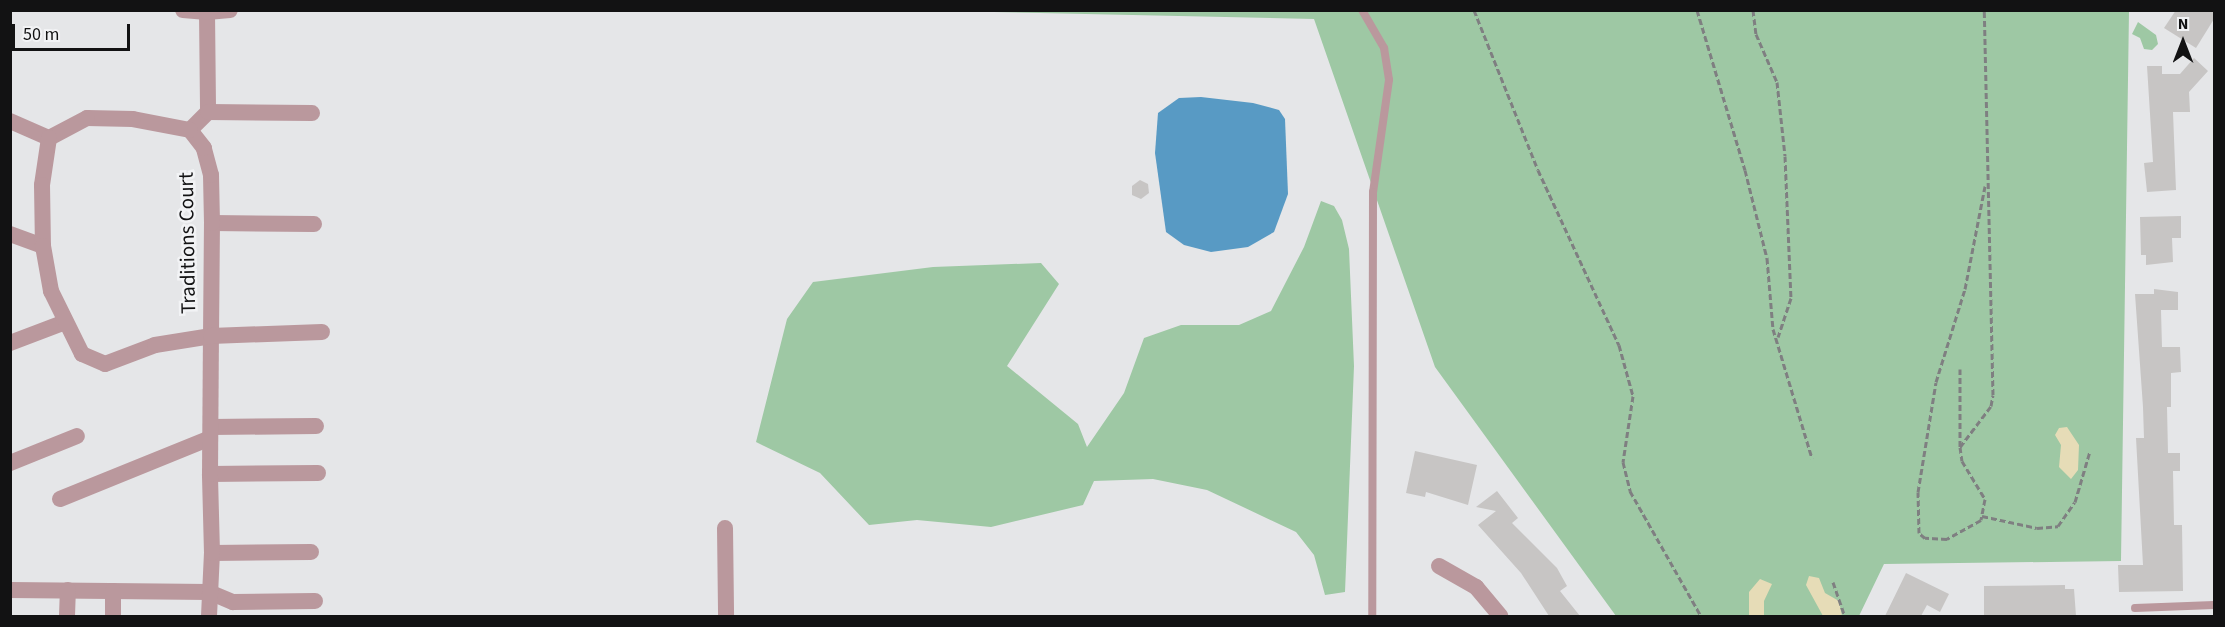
<!DOCTYPE html>
<html>
<head>
<meta charset="utf-8">
<style>
	body { margin:0 }
	#map { position:relative; width:2225px; height:627px; overflow:hidden; background:#e5e6e8; font-family:"Source Sans 3",sans-serif }
	div>[style] { position:absolute }
	[style*='--x'] { left:calc(var(--x)*1px); top:calc(var(--y)*1px); width:calc(var(--w)*1px); rotate:calc(var(--a)*1deg) }
	.green>* { inset:0; background:#9ec8a4 }
	.sand>* { inset:0; background:#e6dcb7 }
	.water>* { inset:0; background:#589ac4 }
	.building>* { inset:0; background:#c7c5c4 }
	.path>* { height:3px; margin-top:-1.5px; transform-origin:0; background:repeating-linear-gradient(90deg,#7f7f81 0 6px,transparent 0 9px) }
	.service>* { height:8px; margin:-4px; padding:0 4px; transform-origin:4px; border-radius:4px; background:#ba989d }
	.minor>* { height:16px; margin:-8px; padding:0 8px; transform-origin:8px; border-radius:8px; background:#ba989d }
	span { translate:-50% -50%; white-space:nowrap; text-align:center; line-height:1.15; -webkit-text-stroke:5px #f2f3f5; paint-order:stroke }
	.street-label { font-size:21px; color:#121213 }
	.frame { position:absolute; inset:0; border:12px solid #121213; pointer-events:none }
	.north { position:absolute; left:2153px; top:12px; width:60px; height:60px; -webkit-text-stroke:4px #f2f3f5; paint-order:stroke; rotate:0deg; font-size:16px; font-weight:700; line-height:24px; text-align:center; color:#121213 }
	.north::after { content:''; display:block; margin:auto; width:21px; height:27px; background:#121213; clip-path:polygon(50% 0,100% 100%,50% 72%,0 100%) }
	.scale { position:absolute; left:12px; top:24px; width:118px; height:27px; box-sizing:border-box; border:3px solid #121213; border-top:0; padding-left:8px; font-size:18px; line-height:21px; white-space:nowrap; color:#121213; -webkit-text-stroke:4px #f2f3f5; paint-order:stroke }
</style>
</head>
<body>
<div id="map">
	<div class="green">
		<div style="clip-path:polygon(945px 11px,2129px 11px,2121px 561px,1884px 564px,1859px 616px,1616px 616px,1435px 367px,1314px 19px)"></div>
		<div style="clip-path:polygon(2138px 22px,2156px 35px,2158px 44px,2152px 50px,2144px 49px,2140px 38px,2132px 34px)"></div>
		<div style="clip-path:polygon(1321px 201px,1334px 206px,1342px 220px,1349px 249px,1354px 366px,1345px 592px,1325px 595px,1314px 555px,1296px 532px,1207px 490px,1153px 479px,1094px 481px,1083px 505px,991px 527px,917px 520px,869px 525px,820px 473px,756px 442px,787px 319px,813px 282px,933px 267px,1041px 263px,1059px 284px,1007px 366px,1078px 424px,1087px 447px,1124px 393px,1144px 338px,1181px 325px,1239px 325px,1271px 311px,1304px 247px)"></div>
	</div>
	<div class="sand">
		<div style="clip-path:polygon(2067px 427px,2079px 445px,2078px 470px,2071px 479px,2059px 467px,2061px 445px,2055px 435px,2059px 428px)"></div>
		<div style="clip-path:polygon(1809px 576px,1819px 578px,1825px 593px,1839px 601px,1842px 616px,1823px 616px,1806px 585px)"></div>
		<div style="clip-path:polygon(1760px 579px,1772px 584px,1764px 601px,1764px 616px,1749px 616px,1749px 592px)"></div>
	</div>
	<div class="water">
		<div style="clip-path:polygon(1201px 97px,1253px 103px,1279px 110px,1285px 119px,1288px 194px,1274px 232px,1248px 247px,1211px 252px,1184px 245px,1166px 232px,1155px 153px,1158px 113px,1179px 98px)"></div>
	</div>
	<div class="building">
		<div style="clip-path:polygon(2176px 10px,2214px 10px,2214px 19px,2196px 48px,2164px 28px)"></div>
		<div style="clip-path:polygon(2194px 58px,2208px 71px,2189px 92px,2190px 112px,2173px 112px,2176px 190px,2147px 192px,2144px 163px,2153px 162px,2147px 66px,2162px 66px,2162px 74px,2180px 74px)"></div>
		<div style="clip-path:polygon(1140px 180px,1148px 184px,1149px 193px,1141px 199px,1132px 195px,1132px 186px)"></div>
		<div style="clip-path:polygon(2181px 216px,2181px 238px,2172px 238px,2173px 262px,2146px 265px,2146px 255px,2141px 255px,2140px 217px)"></div>
		<div style="clip-path:polygon(2154px 289px,2178px 292px,2178px 310px,2161px 310px,2162px 347px,2180px 347px,2181px 372px,2171px 373px,2171px 407px,2167px 407px,2168px 453px,2180px 453px,2180px 471px,2173px 471px,2174px 525px,2182px 525px,2183px 591px,2119px 592px,2118px 565px,2143px 565px,2136px 438px,2144px 438px,2143px 407px,2135px 294px,2154px 294px)"></div>
		<div style="clip-path:polygon(1415px 451px,1477px 465px,1468px 505px,1426px 492px,1425px 497px,1406px 493px)"></div>
		<div style="clip-path:polygon(1497px 491px,1518px 518px,1512px 523px,1557px 568px,1567px 586px,1560px 591px,1580px 616px,1549px 616px,1521px 573px,1478px 525px,1496px 511px,1476px 507px)"></div>
		<div style="clip-path:polygon(1906px 573px,1949px 594px,1940px 612px,1927px 605px,1921px 616px,1885px 616px)"></div>
		<div style="clip-path:polygon(2065px 585px,2065px 589px,2074px 589px,2076px 616px,1984px 616px,1984px 586px)"></div>
	</div>
	<div class="path">
		<div style="--x:1474;--y:10;--w:172;--a:68.2"></div>
		<div style="--x:1538;--y:170;--w:193;--a:65.2"></div>
		<div style="--x:1619;--y:345;--w:53;--a:74.6"></div>
		<div style="--x:1633;--y:396;--w:67;--a:98.6"></div>
		<div style="--x:1623;--y:462;--w:30;--a:76"></div>
		<div style="--x:1630;--y:491;--w:144;--a:60.4"></div>
		<div style="--x:1697;--y:10;--w:167;--a:73.3"></div>
		<div style="--x:1745;--y:170;--w:91;--a:76"></div>
		<div style="--x:1767;--y:258;--w:71;--a:85.2"></div>
		<div style="--x:1773;--y:329;--w:135;--a:73.2"></div>
		<div style="--x:1753;--y:10;--w:24;--a:83"></div>
		<div style="--x:1756;--y:34;--w:52;--a:66.4"></div>
		<div style="--x:1777;--y:82;--w:74;--a:83.8"></div>
		<div style="--x:1785;--y:156;--w:142;--a:87.6"></div>
		<div style="--x:1791;--y:298;--w:41;--a:108.4"></div>
		<div style="--x:1960;--y:369;--w:78;--a:90"></div>
		<div style="--x:1960;--y:447;--w:51;--a:-52.9"></div>
		<div style="--x:1991;--y:406;--w:11;--a:-80"></div>
		<div style="--x:1993;--y:395;--w:385;--a:-91.3"></div>
		<div style="--x:1960;--y:447;--w:14;--a:82"></div>
		<div style="--x:1962;--y:461;--w:44;--a:58.8"></div>
		<div style="--x:1985;--y:499;--w:21;--a:101"></div>
		<div style="--x:1981;--y:520;--w:39;--a:151"></div>
		<div style="--x:1947;--y:539;--w:22;--a:-177"></div>
		<div style="--x:1925;--y:538;--w:8;--a:-140"></div>
		<div style="--x:1919;--y:533;--w:41;--a:-91.4"></div>
		<div style="--x:1918;--y:492;--w:111;--a:-80.7"></div>
		<div style="--x:1936;--y:382;--w:97;--a:-72.7"></div>
		<div style="--x:1965;--y:289;--w:105;--a:-79"></div>
		<div style="--x:1982;--y:516;--w:56;--a:12.3"></div>
		<div style="--x:2037;--y:528;--w:21;--a:-5"></div>
		<div style="--x:2058;--y:526;--w:29;--a:-55"></div>
		<div style="--x:2075;--y:502;--w:53;--a:-73.6"></div>
		<div style="--x:1833;--y:582;--w:36;--a:71"></div>
	</div>
	<div class="service">
		<div style="--x:1362;--y:10;--w:44;--a:59.9"></div>
		<div style="--x:1384;--y:48;--w:32;--a:81"></div>
		<div style="--x:1389;--y:80;--w:113;--a:98.1"></div>
		<div style="--x:1373;--y:192;--w:424;--a:90.1"></div>
		<div style="--x:2135;--y:608;--w:79;--a:-2.2"></div>
	</div>
	<div class="minor">
		<div style="--x:183;--y:10;--w:24;--a:5"></div>
		<div style="--x:207;--y:12;--w:100;--a:89.4"></div>
		<div style="--x:208;--y:112;--w:25;--a:135"></div>
		<div style="--x:207;--y:12;--w:23;--a:-5"></div>
		<div style="--x:208;--y:112;--w:104;--a:0.6"></div>
		<div style="--x:10;--y:121;--w:43;--a:23.6"></div>
		<div style="--x:212;--y:223;--w:102;--a:0.6"></div>
		<div style="--x:10;--y:234;--w:35;--a:20"></div>
		<div style="--x:10;--y:343;--w:57;--a:-20.7"></div>
		<div style="--x:211;--y:427;--w:105;--a:-0.5"></div>
		<div style="--x:10;--y:463;--w:72;--a:-21.9"></div>
		<div style="--x:210;--y:474;--w:108;--a:-0.5"></div>
		<div style="--x:60;--y:499;--w:162;--a:-22.1"></div>
		<div style="--x:725;--y:528;--w:88;--a:89.3"></div>
		<div style="--x:212;--y:553;--w:99;--a:-0.6"></div>
		<div style="--x:1439;--y:566;--w:43;--a:29.6"></div>
		<div style="--x:1476;--y:587;--w:38;--a:50"></div>
		<div style="--x:10;--y:590;--w:199;--a:0.6"></div>
		<div style="--x:209;--y:592;--w:26;--a:23"></div>
		<div style="--x:233;--y:602;--w:82;--a:-0.7"></div>
		<div style="--x:67;--y:616;--w:26;--a:-88"></div>
		<div style="--x:113;--y:616;--w:25;--a:-90"></div>
		<div style="--x:209;--y:616;--w:63;--a:-87.3"></div>
		<div style="--x:212;--y:553;--w:79;--a:-91.5"></div>
		<div style="--x:210;--y:474;--w:138;--a:-89.6"></div>
		<div style="--x:211;--y:336;--w:113;--a:-89.5"></div>
		<div style="--x:212;--y:223;--w:48;--a:-91.2"></div>
		<div style="--x:211;--y:175;--w:28;--a:-105"></div>
		<div style="--x:204;--y:148;--w:23;--a:-128"></div>
		<div style="--x:190;--y:130;--w:58;--a:-169.1"></div>
		<div style="--x:133;--y:119;--w:46;--a:-178.8"></div>
		<div style="--x:87;--y:118;--w:43;--a:152.2"></div>
		<div style="--x:49;--y:138;--w:48;--a:98.5"></div>
		<div style="--x:42;--y:185;--w:61;--a:89.1"></div>
		<div style="--x:43;--y:246;--w:46;--a:79.9"></div>
		<div style="--x:51;--y:291;--w:70;--a:63.8"></div>
		<div style="--x:82;--y:354;--w:25;--a:23"></div>
		<div style="--x:105;--y:364;--w:53;--a:-20.8"></div>
		<div style="--x:155;--y:345;--w:57;--a:-9.1"></div>
		<div style="--x:211;--y:336;--w:111;--a:-2.1"></div>
	</div>
	<div class="street-label">
		<span style="left:187px;top:243px;rotate:-91deg">Traditions Court</span>
	</div>
	<div class="frame"></div>
	<div class="north">N</div>
	<div class="scale">50 m</div>
</div>
</body>
</html>
